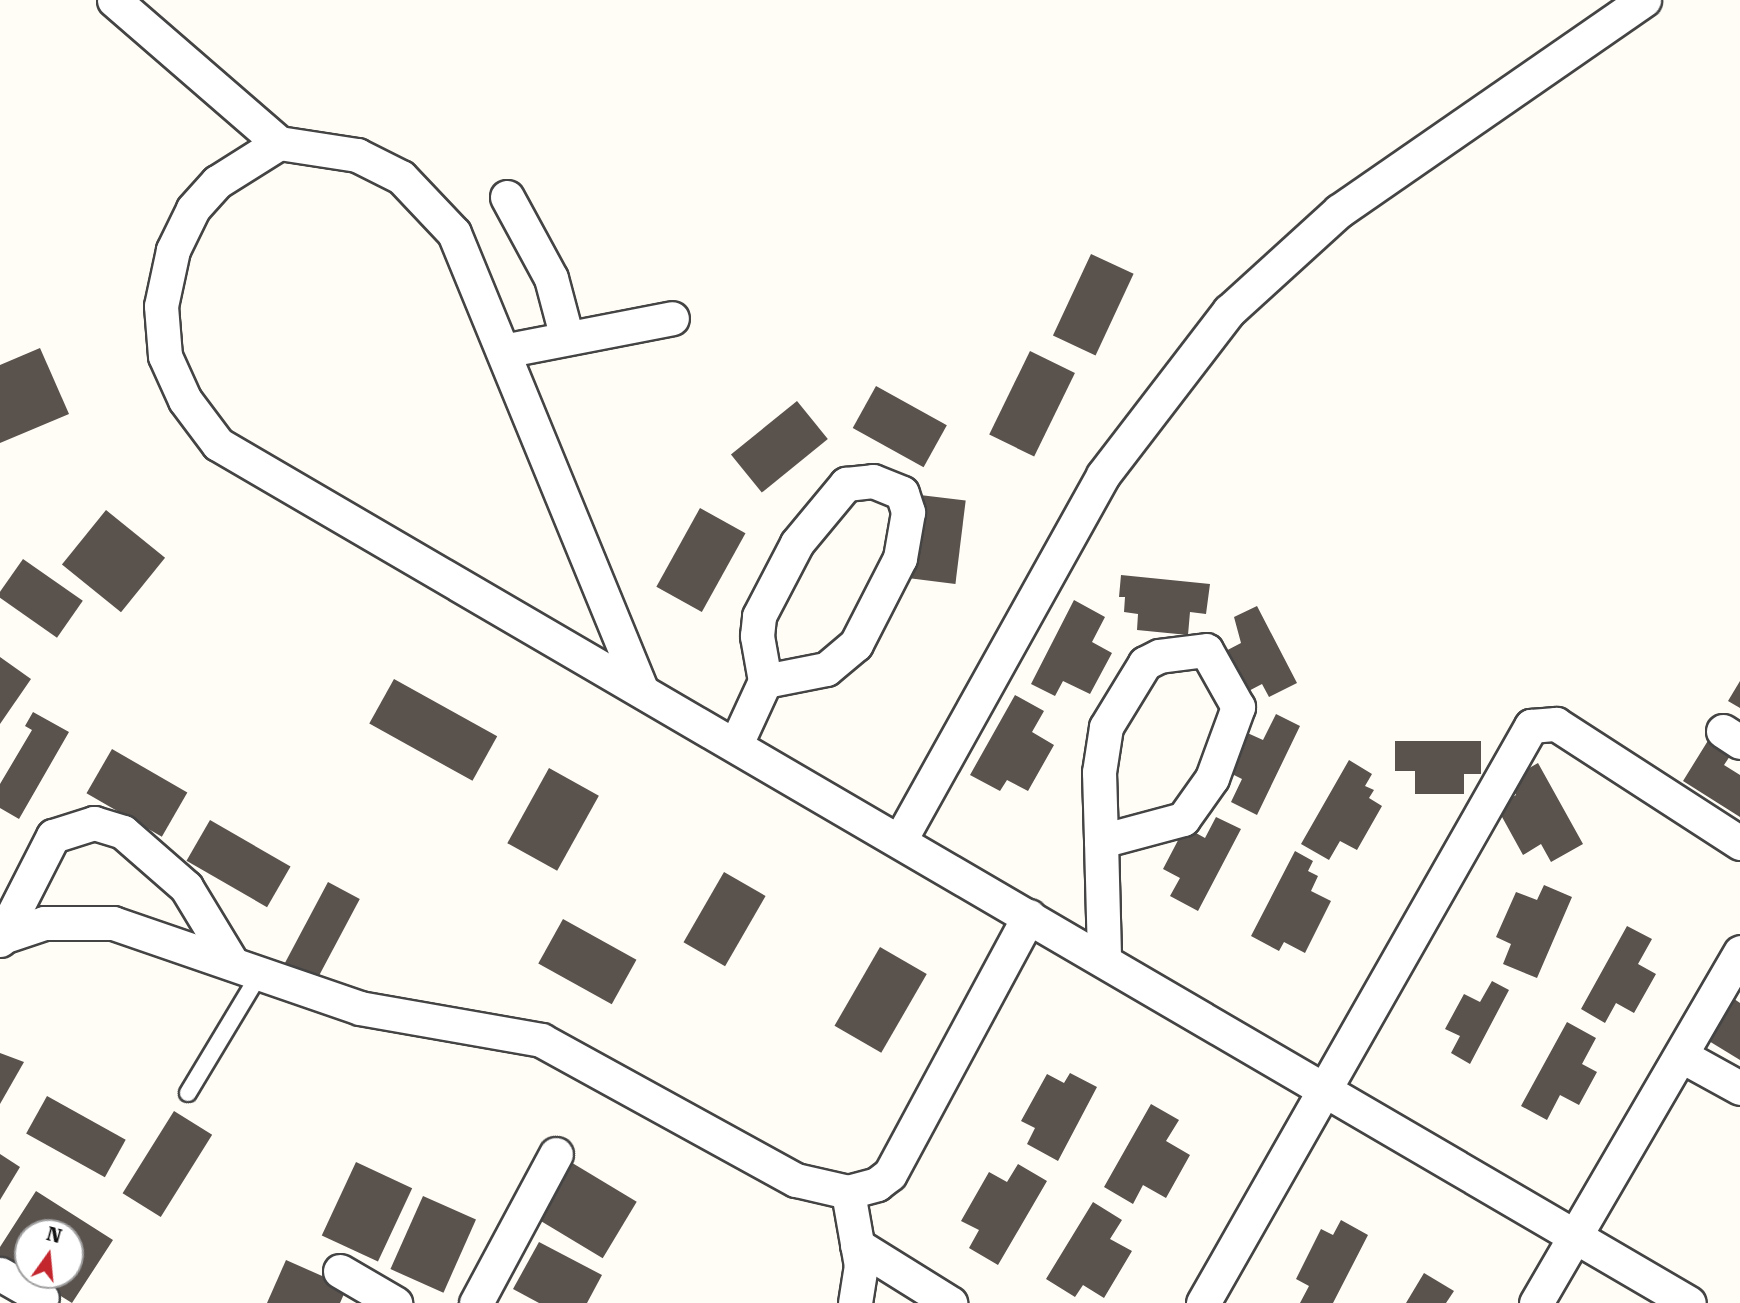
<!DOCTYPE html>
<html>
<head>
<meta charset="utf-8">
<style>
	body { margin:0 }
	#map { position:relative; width:1740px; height:1303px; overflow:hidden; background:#fffdf5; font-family:"Roboto Serif",serif }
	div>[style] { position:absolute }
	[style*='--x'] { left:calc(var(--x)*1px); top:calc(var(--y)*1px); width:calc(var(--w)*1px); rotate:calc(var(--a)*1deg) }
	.building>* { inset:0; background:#5a524d; transform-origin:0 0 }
	.roads { filter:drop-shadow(2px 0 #444) drop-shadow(-2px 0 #444) drop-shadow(0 2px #444) drop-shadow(0 -2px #444) }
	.service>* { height:16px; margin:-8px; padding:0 8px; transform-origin:8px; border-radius:8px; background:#fff }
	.minor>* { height:33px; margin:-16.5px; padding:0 16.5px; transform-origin:16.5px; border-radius:16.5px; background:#fff }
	span { translate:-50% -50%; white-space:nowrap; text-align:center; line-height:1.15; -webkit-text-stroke:7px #fff; paint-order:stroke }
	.north { position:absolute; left:14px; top:1219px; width:70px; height:70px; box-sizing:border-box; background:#fff; border:2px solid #a0a0a0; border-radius:50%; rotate:15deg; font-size:19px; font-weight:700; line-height:28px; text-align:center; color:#111 }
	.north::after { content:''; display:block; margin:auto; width:24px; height:32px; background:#c4262e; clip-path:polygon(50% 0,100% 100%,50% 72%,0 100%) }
</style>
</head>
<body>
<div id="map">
	<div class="building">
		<div style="left:1091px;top:254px;width:47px;height:90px;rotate:25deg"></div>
		<div style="clip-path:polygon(40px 348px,69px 414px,0 443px,0 365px)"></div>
		<div style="left:1030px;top:351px;width:50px;height:93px;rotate:26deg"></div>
		<div style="left:876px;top:386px;width:81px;height:48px;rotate:29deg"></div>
		<div style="left:797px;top:401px;width:49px;height:85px;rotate:51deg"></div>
		<div style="left:920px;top:495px;width:46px;height:84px;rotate:7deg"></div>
		<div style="left:700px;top:508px;width:52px;height:90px;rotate:29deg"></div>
		<div style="left:106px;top:510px;width:76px;height:70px;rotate:39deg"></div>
		<div style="left:23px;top:559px;width:73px;height:45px;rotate:35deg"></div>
		<div style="clip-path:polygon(1121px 575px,1210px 584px,1206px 614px,1190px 612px,1188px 635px,1137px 630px,1138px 614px,1124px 612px,1125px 597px,1119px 597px)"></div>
		<div style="clip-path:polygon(1074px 600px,1105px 617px,1092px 642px,1112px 653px,1090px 694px,1063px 681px,1055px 696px,1031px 684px)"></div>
		<div style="clip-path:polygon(1257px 606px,1297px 683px,1269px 697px,1262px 684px,1239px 696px,1218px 655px,1241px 643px,1234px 617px)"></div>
		<div style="clip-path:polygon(0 657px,31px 679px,0 724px)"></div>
		<div style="left:394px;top:679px;width:118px;height:51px;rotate:29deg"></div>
		<div style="clip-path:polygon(1740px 681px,1740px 708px,1728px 701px)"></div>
		<div style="clip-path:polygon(1015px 695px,1044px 711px,1032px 732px,1054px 745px,1028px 791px,1007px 780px,1000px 791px,970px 775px)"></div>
		<div style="clip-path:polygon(33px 712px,69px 732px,19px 819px,0 808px,0 784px,32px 730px,25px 726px)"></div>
		<div style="clip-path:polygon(1276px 714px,1300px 726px,1257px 815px,1231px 802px,1242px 779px,1224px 770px,1243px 731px,1263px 740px)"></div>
		<div style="clip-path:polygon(1709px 739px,1732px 753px,1724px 765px,1740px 775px,1740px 817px,1683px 781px)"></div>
		<div style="clip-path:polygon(1395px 741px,1481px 741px,1481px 774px,1464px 774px,1464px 794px,1415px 794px,1415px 771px,1395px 771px)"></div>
		<div style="left:112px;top:749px;width:87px;height:51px;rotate:30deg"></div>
		<div style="clip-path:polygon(1349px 760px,1372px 774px,1365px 786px,1374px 790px,1369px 798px,1382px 806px,1357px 850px,1340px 841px,1329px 860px,1301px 844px)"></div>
		<div style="clip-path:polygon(1538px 763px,1583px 844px,1551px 862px,1541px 844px,1523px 855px,1496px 806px,1516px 795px,1508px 780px)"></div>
		<div style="left:549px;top:768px;width:57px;height:86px;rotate:29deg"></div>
		<div style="clip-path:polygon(1216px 817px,1241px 829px,1198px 911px,1170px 896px,1180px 878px,1163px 869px,1185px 827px,1205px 838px)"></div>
		<div style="left:210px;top:820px;width:93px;height:47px;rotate:30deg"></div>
		<div style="clip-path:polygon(1295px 851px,1313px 861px,1308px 871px,1318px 876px,1311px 891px,1331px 901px,1305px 953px,1284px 942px,1279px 951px,1251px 936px)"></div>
		<div style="left:724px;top:872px;width:48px;height:81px;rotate:30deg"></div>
		<div style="left:328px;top:882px;width:36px;height:98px;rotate:28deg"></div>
		<div style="clip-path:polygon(1544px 885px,1572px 897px,1537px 978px,1503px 964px,1511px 944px,1496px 937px,1516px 892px,1537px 900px)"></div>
		<div style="left:563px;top:919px;width:84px;height:51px;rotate:29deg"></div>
		<div style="clip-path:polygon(1627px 926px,1652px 939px,1638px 964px,1656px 974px,1634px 1013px,1616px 1003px,1605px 1023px,1581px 1009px)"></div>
		<div style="left:880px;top:947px;width:54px;height:91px;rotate:30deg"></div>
		<div style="clip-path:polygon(1492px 981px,1509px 990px,1470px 1064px,1451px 1053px,1460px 1036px,1445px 1029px,1464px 994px,1480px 1002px)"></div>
		<div style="clip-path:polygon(1730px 996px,1740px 1003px,1740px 1060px,1704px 1038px)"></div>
		<div style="clip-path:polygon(1567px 1022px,1596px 1038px,1582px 1064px,1597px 1072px,1579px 1105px,1560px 1095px,1547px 1120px,1521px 1106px)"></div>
		<div style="clip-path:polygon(0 1053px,24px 1062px,0 1104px)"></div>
		<div style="clip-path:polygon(1070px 1073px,1097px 1087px,1058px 1161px,1027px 1144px,1035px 1128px,1021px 1121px,1047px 1074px,1064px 1083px)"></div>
		<div style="left:47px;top:1096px;width:90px;height:43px;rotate:29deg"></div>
		<div style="clip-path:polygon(1151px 1104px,1179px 1120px,1166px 1141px,1190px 1155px,1166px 1198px,1143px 1185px,1133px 1204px,1104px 1187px)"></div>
		<div style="left:174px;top:1111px;width:45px;height:97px;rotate:32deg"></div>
		<div style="clip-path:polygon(0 1154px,20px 1167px,0 1200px)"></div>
		<div style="left:569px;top:1161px;width:79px;height:66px;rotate:31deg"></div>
		<div style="left:356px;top:1162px;width:62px;height:81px;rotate:25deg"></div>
		<div style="clip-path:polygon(1018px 1164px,1047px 1181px,998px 1265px,969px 1248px,979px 1230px,961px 1221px,989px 1172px,1007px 1182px)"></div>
		<div style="clip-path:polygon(evenodd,36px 1191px,113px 1240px,72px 1303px,0 1258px,0 1247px,36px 1191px,28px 1233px,70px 1233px,70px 1275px,28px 1275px,28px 1233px)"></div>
		<div style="left:423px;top:1196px;width:58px;height:80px;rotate:24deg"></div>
		<div style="clip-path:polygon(1093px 1202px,1122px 1220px,1110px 1239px,1132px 1251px,1104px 1298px,1083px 1285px,1075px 1297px,1046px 1279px)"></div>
		<div style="clip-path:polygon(1341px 1220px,1368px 1235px,1333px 1303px,1300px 1303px,1309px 1286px,1296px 1279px,1321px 1229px,1333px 1235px)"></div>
		<div style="clip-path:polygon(539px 1242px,602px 1275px,587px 1303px,539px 1303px,513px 1289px)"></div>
		<div style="clip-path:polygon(286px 1260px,347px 1287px,340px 1303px,267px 1303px)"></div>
		<div style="clip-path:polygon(1424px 1273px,1454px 1291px,1446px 1303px,1406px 1303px)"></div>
	</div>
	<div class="roads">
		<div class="service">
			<div style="--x:188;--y:1093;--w:138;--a:-59"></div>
		</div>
		<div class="minor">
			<div style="--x:114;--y:0;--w:218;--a:40.9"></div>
			<div style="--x:279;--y:143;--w:73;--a:147.8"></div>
			<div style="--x:217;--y:182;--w:36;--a:132"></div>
			<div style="--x:193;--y:209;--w:46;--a:116"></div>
			<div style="--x:173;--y:250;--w:57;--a:102.1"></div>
			<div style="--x:161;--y:306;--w:50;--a:85.4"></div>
			<div style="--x:165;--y:356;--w:48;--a:65.6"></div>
			<div style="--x:185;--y:400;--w:55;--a:53.1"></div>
			<div style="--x:218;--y:444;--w:1703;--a:30.28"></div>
			<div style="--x:279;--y:143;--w:79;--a:8.7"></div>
			<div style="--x:357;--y:155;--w:49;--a:26.6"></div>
			<div style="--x:401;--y:177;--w:77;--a:46.6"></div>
			<div style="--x:454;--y:233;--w:494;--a:67.7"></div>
			<div style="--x:507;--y:197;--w:92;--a:61.5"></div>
			<div style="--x:551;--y:278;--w:62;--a:75.1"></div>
			<div style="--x:503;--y:351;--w:172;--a:-11"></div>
			<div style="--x:1723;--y:731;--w:20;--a:33"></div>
			<div style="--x:736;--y:744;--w:69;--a:-65.3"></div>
			<div style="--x:765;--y:681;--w:46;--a:-100.1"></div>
			<div style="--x:757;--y:636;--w:20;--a:-84"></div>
			<div style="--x:759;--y:616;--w:82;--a:-62.5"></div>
			<div style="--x:797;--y:543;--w:77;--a:-50.3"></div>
			<div style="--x:846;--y:484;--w:27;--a:-6"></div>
			<div style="--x:873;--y:481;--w:31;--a:22"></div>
			<div style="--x:902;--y:493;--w:20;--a:72"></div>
			<div style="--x:908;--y:512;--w:47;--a:99.9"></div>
			<div style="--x:900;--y:558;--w:97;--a:117.1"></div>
			<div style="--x:856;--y:644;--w:39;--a:140"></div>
			<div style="--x:826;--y:669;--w:62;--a:168.9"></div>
			<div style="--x:900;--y:840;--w:418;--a:-60.9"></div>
			<div style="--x:1103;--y:475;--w:207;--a:-52.5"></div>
			<div style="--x:1229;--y:311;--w:149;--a:-42.3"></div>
			<div style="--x:1339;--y:211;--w:371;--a:-34.7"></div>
			<div style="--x:1101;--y:841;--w:85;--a:-15"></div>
			<div style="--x:1183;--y:819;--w:50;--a:-54.7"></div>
			<div style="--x:1212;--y:778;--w:76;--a:-69.9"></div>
			<div style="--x:1238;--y:707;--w:65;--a:-119.3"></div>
			<div style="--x:1206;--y:650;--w:47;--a:172.7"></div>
			<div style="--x:1159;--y:656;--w:16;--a:153"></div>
			<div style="--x:1145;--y:663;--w:75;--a:121.4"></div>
			<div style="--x:1106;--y:727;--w:46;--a:98.8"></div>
			<div style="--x:1099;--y:772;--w:69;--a:88.3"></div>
			<div style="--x:1101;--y:841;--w:117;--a:88.5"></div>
			<div style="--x:5;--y:936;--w:41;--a:-18.4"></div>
			<div style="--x:44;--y:923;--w:69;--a:0"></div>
			<div style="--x:113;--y:923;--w:261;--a:19"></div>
			<div style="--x:360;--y:1008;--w:184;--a:10"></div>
			<div style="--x:541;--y:1040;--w:291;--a:28.8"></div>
			<div style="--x:796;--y:1180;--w:53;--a:13"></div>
			<div style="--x:0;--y:940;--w:117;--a:-63"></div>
			<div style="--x:53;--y:836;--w:43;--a:-17.6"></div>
			<div style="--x:94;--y:823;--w:30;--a:17"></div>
			<div style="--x:123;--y:832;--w:84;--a:41.1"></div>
			<div style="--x:186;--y:887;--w:89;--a:58.8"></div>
			<div style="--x:1682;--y:1056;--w:66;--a:28.9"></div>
			<div style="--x:857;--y:1245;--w:110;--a:31.9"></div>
			<div style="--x:340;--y:1271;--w:64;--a:30.2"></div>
			<div style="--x:0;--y:1274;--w:48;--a:29.7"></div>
			<div style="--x:476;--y:1303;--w:169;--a:-61.8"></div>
			<div style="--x:855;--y:1303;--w:37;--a:-81"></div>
			<div style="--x:861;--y:1266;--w:75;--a:-100"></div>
			<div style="--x:848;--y:1192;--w:30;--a:-15"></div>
			<div style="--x:877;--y:1184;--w:16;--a:-38"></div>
			<div style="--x:890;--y:1174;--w:293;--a:-61.7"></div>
			<div style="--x:1203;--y:1303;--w:664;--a:-60.38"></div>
			<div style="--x:1531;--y:726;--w:25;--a:-5"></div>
			<div style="--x:1556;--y:724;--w:219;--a:32.9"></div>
			<div style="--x:1536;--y:1303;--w:406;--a:-59.8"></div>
		</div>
	</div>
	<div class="north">N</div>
</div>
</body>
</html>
